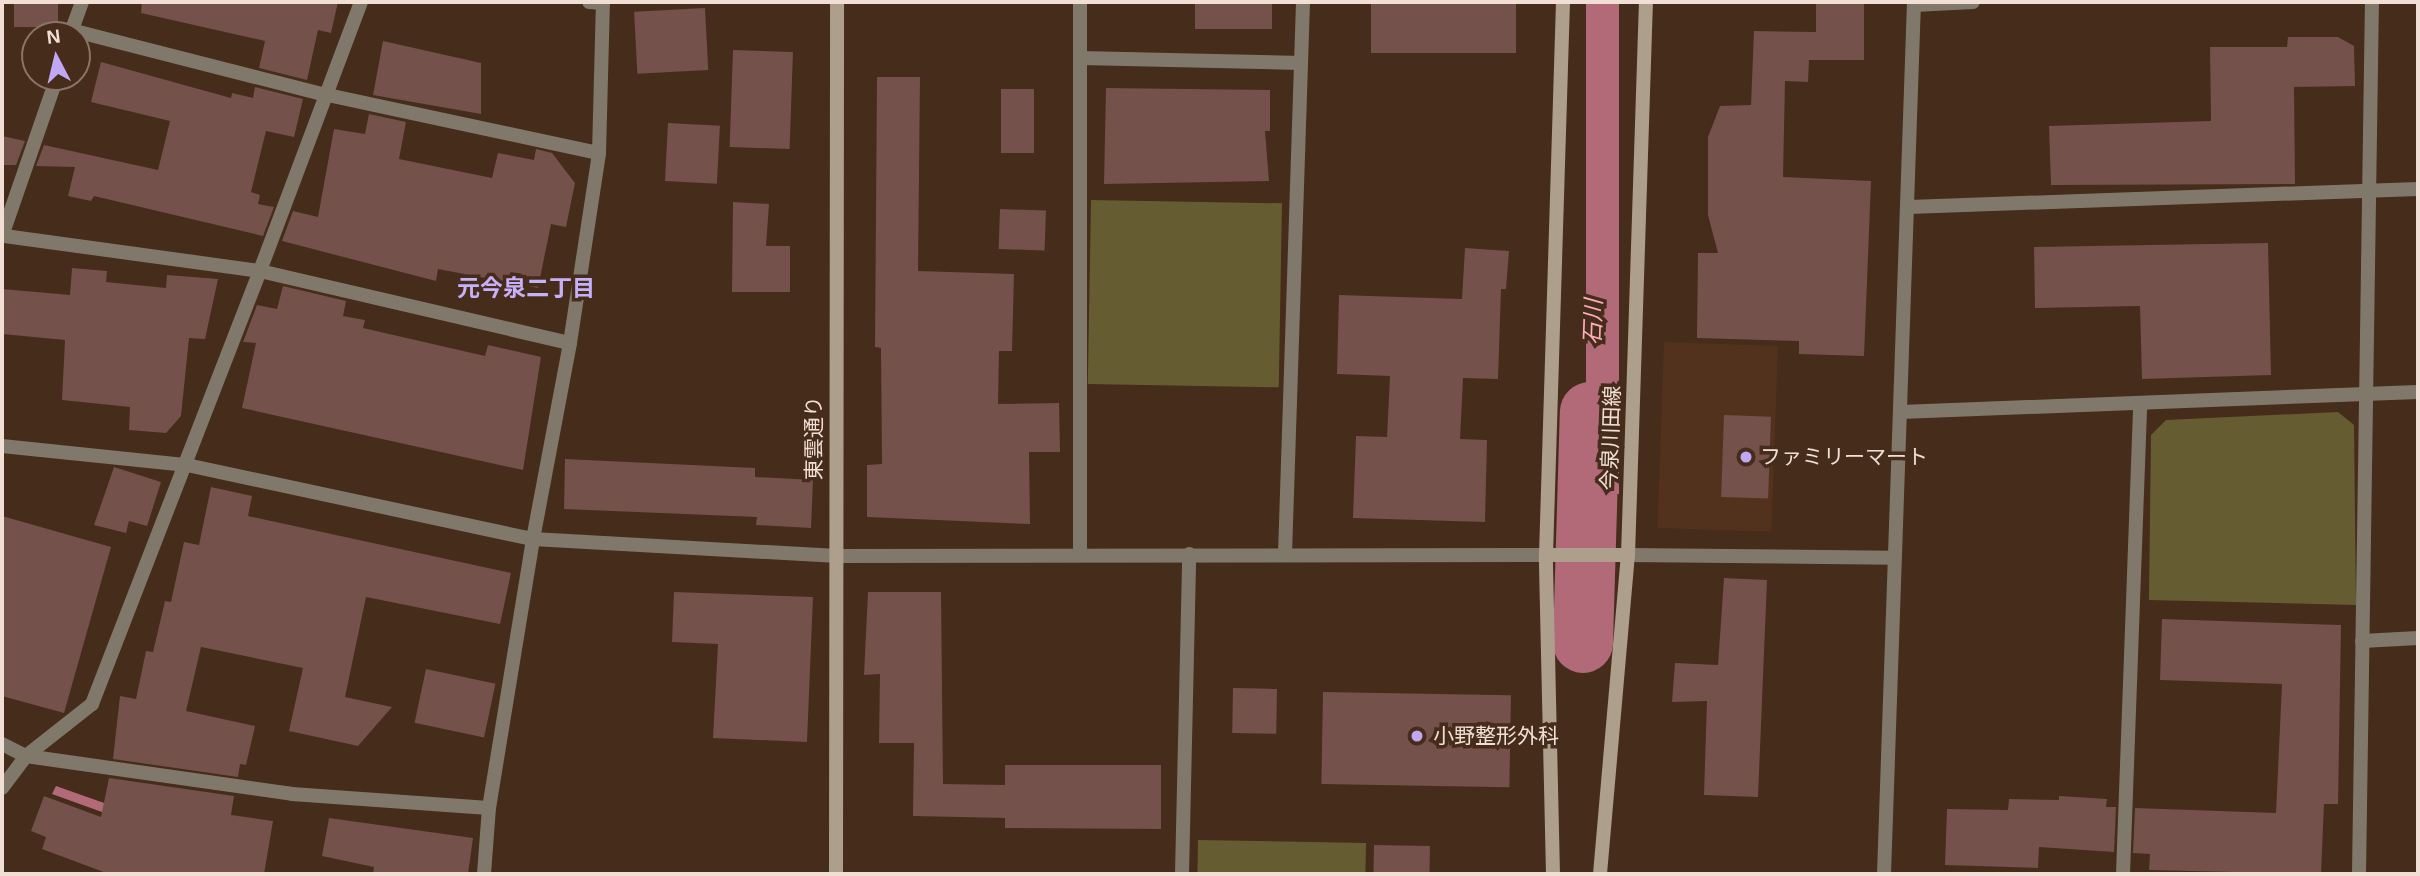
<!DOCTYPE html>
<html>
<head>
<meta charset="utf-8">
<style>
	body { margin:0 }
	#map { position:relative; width:2420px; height:876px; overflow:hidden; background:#462c1a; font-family:Helvetica,"Noto Sans JP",sans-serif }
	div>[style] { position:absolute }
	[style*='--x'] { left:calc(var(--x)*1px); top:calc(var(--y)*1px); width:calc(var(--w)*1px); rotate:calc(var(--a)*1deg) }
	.built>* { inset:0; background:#52321c; transform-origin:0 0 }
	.green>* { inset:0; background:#655d31; transform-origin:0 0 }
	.water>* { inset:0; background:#b36a78; transform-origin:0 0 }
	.river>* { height:60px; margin:-30px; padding:0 30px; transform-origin:30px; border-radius:30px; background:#b36a78 }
	.building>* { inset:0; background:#74514a; transform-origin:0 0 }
	.street>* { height:14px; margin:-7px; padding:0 7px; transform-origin:7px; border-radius:7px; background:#81786c }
	.secondary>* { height:14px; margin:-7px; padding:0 7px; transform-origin:7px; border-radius:7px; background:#ad9f8b }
	.dots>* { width:19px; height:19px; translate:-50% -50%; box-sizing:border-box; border:4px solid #462c1a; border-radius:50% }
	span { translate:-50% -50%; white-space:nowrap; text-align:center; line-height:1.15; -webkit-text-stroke:7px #462c1a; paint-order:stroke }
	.street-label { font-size:21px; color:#f1dfd5 }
	.poi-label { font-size:21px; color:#f1dfd5 }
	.left { translate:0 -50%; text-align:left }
	.neighbourhood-label { font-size:23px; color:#c6b0f7; font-weight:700 }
	.water-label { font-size:23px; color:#feabba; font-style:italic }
	.frame { position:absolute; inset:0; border:4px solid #f1dfd5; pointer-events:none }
	.north { position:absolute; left:21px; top:21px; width:70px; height:70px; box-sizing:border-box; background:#462c1a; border:2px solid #8a7465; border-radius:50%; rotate:353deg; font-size:19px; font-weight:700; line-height:28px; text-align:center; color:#f1dfd5 }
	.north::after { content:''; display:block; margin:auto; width:24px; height:32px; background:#c0a8f4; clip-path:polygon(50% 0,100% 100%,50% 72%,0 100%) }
</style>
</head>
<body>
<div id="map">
	<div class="built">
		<div style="left:1664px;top:342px;width:114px;height:186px;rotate:2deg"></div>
	</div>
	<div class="green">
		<div style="left:1091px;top:200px;width:191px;height:184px;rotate:1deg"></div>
		<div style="clip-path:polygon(2338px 412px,2354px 425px,2356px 605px,2149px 600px,2151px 435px,2166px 420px)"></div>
		<div style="left:1198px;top:840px;width:168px;height:34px;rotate:1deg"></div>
	</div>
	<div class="water">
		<div style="left:1586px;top:2px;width:33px;height:492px"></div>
		<div style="clip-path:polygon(56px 786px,155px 821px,238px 874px,221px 874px,149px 829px,52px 794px)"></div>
	</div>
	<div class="river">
		<div style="--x:1583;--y:643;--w:231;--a:-88.3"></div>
	</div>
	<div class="building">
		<div style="left:14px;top:2px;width:44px;height:25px"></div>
		<div style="clip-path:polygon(142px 2px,338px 2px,331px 33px,318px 30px,307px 80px,259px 68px,265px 41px,141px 13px)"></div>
		<div style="left:1195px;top:2px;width:77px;height:27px"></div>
		<div style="left:1371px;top:2px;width:145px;height:51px"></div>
		<div style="clip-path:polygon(1816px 2px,1864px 2px,1864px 60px,1809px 60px,1808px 82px,1785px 81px,1783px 177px,1871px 181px,1864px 356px,1799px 354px,1799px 341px,1697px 338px,1698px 253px,1718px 253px,1708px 215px,1708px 137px,1720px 106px,1751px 105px,1754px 31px,1816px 32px)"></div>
		<div style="left:705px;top:8px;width:62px;height:71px;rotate:87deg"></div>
		<div style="clip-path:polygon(2288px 37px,2338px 37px,2354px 46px,2355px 86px,2294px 87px,2295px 184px,2051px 185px,2049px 126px,2211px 121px,2210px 47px,2287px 47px)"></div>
		<div style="clip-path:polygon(383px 41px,481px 63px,481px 114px,373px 95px)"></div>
		<div style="left:733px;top:50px;width:60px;height:97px;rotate:2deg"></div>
		<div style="clip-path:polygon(101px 62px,231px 98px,232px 93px,253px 98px,255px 87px,303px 99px,294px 137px,266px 131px,251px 192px,260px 195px,258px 204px,274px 207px,263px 236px,94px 196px,91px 201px,68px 196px,75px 167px,36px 166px,44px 145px,158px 170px,170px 121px,91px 102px)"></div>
		<div style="clip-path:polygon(877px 77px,920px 77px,918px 271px,1014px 274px,1012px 351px,999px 351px,998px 404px,1059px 403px,1060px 452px,1029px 452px,1030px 524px,867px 517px,867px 465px,882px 464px,881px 348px,875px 347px)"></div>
		<div style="clip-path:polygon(1106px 88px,1270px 90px,1270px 131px,1265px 131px,1269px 181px,1104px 184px)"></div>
		<div style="left:1001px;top:89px;width:33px;height:64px"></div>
		<div style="clip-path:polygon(369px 114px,406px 122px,399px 159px,492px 178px,498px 153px,534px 160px,536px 149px,552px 153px,575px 183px,566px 227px,551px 224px,538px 288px,438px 269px,436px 281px,282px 241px,293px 211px,318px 217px,334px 129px,365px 134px)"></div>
		<div style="left:668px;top:123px;width:52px;height:58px;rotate:3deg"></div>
		<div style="clip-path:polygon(2px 136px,25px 141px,16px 165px,2px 165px)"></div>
		<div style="clip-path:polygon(733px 202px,769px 204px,766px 246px,790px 246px,790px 292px,732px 292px)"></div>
		<div style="left:1000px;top:209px;width:46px;height:40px;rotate:2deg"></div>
		<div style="clip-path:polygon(2268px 243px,2271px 375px,2142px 379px,2140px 306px,2035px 308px,2034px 247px)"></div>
		<div style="clip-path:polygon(1465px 248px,1509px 251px,1506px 289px,1501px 289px,1498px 379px,1463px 378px,1460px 439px,1487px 440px,1485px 522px,1353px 518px,1356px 436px,1387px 437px,1390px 376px,1337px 374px,1339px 295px,1462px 299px)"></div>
		<div style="clip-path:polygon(72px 268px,107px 271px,106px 282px,166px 288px,167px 275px,218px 279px,205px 339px,189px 338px,181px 416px,166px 433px,129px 430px,130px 407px,62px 400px,65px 340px,2px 334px,2px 289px,70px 295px)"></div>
		<div style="clip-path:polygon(283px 286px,346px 301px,343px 316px,365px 320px,363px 328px,485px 356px,488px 345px,541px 357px,523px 470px,242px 408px,256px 343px,243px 342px,257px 305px,277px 309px)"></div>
		<div style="left:1724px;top:415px;width:47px;height:82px;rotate:2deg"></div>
		<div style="clip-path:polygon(565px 459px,755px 468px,755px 477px,813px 480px,811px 528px,756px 525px,757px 517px,564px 509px)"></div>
		<div style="clip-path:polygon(114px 467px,161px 482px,147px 526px,129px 521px,126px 533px,94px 525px)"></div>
		<div style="clip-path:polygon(211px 487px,252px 496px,248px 516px,511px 573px,500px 624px,366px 597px,345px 697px,392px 707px,358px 746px,289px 731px,303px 668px,201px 647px,186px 711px,255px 726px,246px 765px,240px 764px,238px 777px,113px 759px,120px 696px,136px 699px,146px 651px,153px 652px,165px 601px,171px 602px,184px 542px,199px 545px)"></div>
		<div style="clip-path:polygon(2px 516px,111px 547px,64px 713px,2px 696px)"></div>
		<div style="clip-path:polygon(1724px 578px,1767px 580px,1758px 797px,1704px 795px,1707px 701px,1672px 702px,1675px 663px,1718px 665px)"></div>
		<div style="clip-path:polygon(674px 592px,813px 597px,807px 742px,713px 738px,718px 644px,672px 642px)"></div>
		<div style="clip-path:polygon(868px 592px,941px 592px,943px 784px,1005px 785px,1005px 765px,1161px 765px,1161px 829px,1005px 828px,1005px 818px,913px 816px,914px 743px,879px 743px,880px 674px,864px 675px)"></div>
		<div style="clip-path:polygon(2162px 619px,2341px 625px,2338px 804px,2324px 804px,2321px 874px,2149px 870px,2150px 854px,2133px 853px,2135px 808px,2276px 813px,2282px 684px,2160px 680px)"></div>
		<div style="left:426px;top:669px;width:71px;height:55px;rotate:12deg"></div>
		<div style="left:1233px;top:688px;width:44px;height:45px;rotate:1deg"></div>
		<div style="left:1323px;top:692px;width:188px;height:92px;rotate:1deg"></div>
		<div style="clip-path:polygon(109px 778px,234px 796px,231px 815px,273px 821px,264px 874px,109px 874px,42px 849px,46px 837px,31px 831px,44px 796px,101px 817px)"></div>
		<div style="clip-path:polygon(2059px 796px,2107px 799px,2106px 807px,2116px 807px,2114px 852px,2039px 847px,2038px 868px,1945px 865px,1947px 809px,2008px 810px,2009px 799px,2059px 800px)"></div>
		<div style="clip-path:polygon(329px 818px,473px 838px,468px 874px,373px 874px,374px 867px,322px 856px)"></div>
		<div style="left:1374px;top:845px;width:56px;height:29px;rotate:1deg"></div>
	</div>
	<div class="street">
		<div style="--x:361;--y:2;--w:287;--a:110.6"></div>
		<div style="--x:260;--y:271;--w:318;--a:13.1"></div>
		<div style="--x:570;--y:343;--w:192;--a:-81.3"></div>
		<div style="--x:599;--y:153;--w:151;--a:-88.5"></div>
		<div style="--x:589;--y:2;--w:14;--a:4"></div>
		<div style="--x:1080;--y:2;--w:553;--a:90"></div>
		<div style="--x:1914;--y:5;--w:59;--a:-2.9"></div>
		<div style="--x:71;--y:30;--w:260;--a:14.3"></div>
		<div style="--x:323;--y:94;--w:282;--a:12.1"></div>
		<div style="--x:70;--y:35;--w:35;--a:-70"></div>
		<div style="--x:1080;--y:58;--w:221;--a:1.3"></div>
		<div style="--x:1909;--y:207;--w:509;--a:-2.03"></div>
		<div style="--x:2;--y:236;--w:168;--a:-70.9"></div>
		<div style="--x:1901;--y:412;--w:517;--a:-2.22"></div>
		<div style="--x:2;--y:446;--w:186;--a:5.9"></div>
		<div style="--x:187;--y:465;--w:354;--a:12.1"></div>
		<div style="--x:533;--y:539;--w:301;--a:3.2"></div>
		<div style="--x:834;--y:556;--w:712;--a:-0.08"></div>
		<div style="--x:1285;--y:554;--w:552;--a:-88.13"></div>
		<div style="--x:1628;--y:555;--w:265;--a:0.6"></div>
		<div style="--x:2362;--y:641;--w:56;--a:-3.1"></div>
		<div style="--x:2;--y:744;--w:27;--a:27"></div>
		<div style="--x:26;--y:756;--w:269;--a:8.1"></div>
		<div style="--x:292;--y:794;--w:197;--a:4.1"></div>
		<div style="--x:2;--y:788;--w:40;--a:-53"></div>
		<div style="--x:26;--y:756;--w:84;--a:-38.2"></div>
		<div style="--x:92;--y:704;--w:464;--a:-68.8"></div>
		<div style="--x:260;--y:271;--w:256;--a:-172.2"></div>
		<div style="--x:484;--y:874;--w:66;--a:-85.7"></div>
		<div style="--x:489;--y:808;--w:273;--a:-80.7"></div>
		<div style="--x:533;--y:539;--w:199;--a:-79.3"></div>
		<div style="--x:1182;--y:874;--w:320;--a:-88.7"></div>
		<div style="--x:1884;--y:874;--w:873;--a:-88.03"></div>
		<div style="--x:2123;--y:874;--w:471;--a:-87.9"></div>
		<div style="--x:2359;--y:874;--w:872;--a:-89.15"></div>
	</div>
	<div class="secondary">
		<div style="--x:1546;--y:555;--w:82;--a:0"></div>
		<div style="--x:836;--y:874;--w:872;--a:-89.93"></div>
		<div style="--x:1553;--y:874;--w:319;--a:-91.3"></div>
		<div style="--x:1546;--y:555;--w:553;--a:-88.24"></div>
		<div style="--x:1600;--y:874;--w:320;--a:-85"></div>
		<div style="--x:1628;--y:555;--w:553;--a:-88.14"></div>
	</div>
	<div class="dots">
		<div style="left:1746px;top:457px;background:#c0a8f4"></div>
		<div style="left:1417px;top:736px;background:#c0a8f4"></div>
	</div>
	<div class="street-label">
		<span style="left:814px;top:438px;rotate:-90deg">東雲通り</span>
		<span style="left:1611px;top:438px;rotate:-88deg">今泉川田線</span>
	</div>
	<div class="poi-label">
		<span class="left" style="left:1760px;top:457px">ファミリーマート</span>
		<span class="left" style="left:1433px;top:736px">小野整形外科</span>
	</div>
	<div class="neighbourhood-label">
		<span style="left:526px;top:288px">元今泉二丁目</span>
	</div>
	<div class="water-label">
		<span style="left:1593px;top:322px;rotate:-88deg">石川</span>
	</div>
	<div class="frame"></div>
	<div class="north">N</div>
</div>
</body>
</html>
